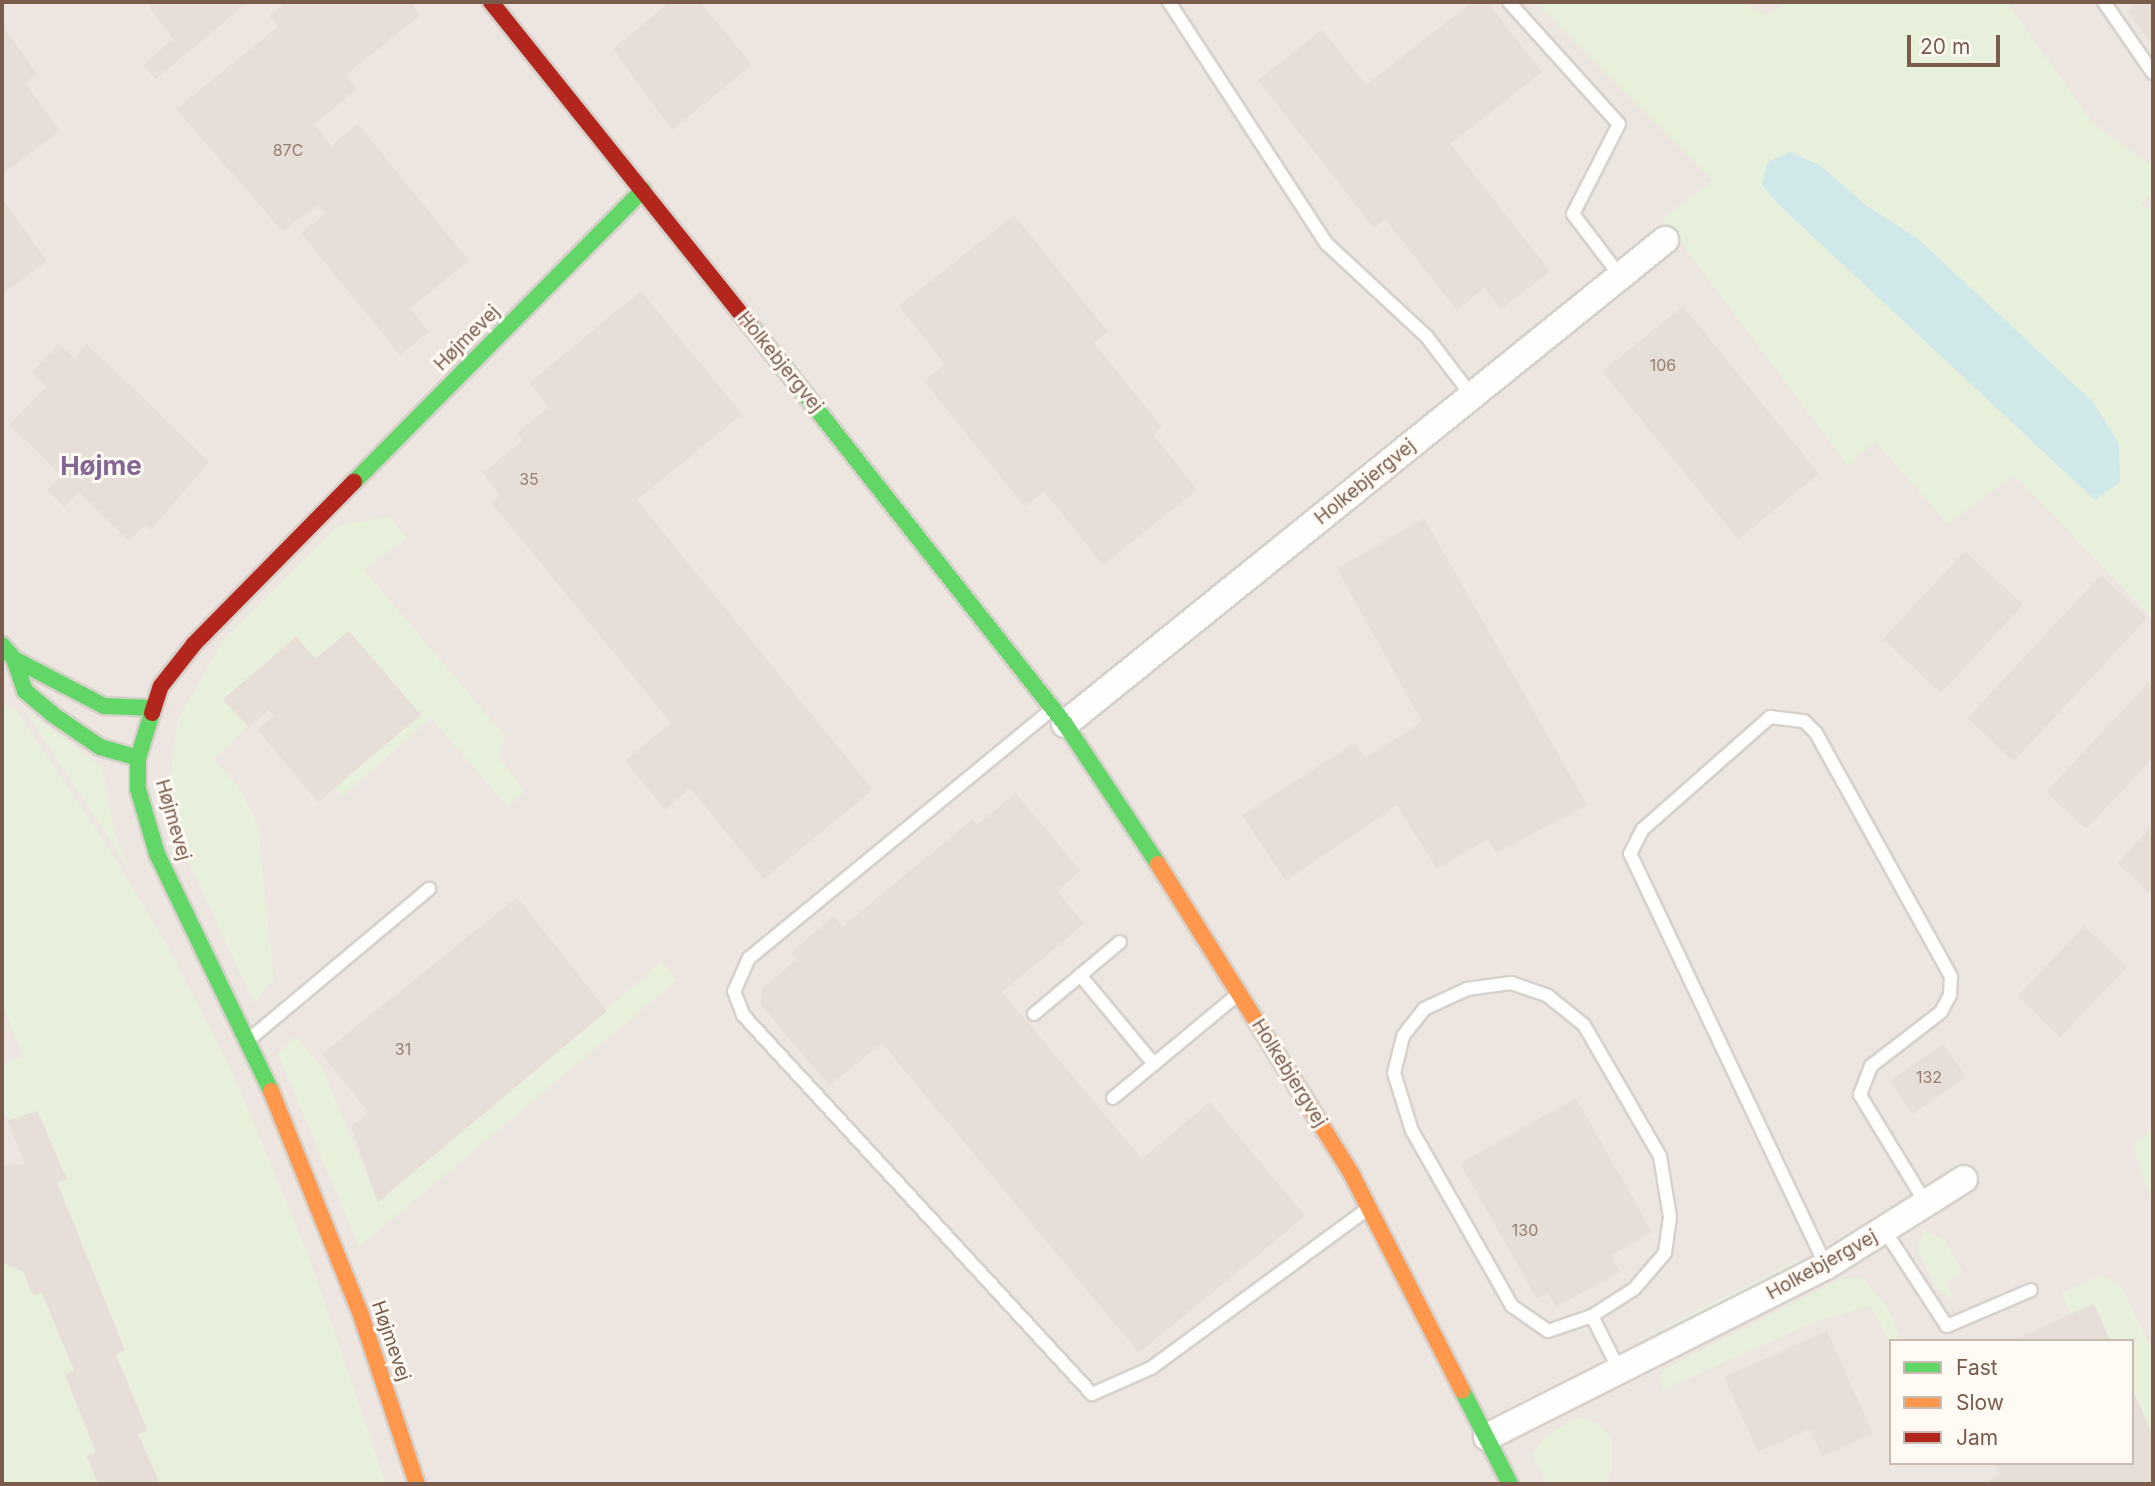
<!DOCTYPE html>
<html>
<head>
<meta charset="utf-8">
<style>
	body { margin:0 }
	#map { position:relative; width:2155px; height:1486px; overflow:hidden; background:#f9f5f0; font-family:Inter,sans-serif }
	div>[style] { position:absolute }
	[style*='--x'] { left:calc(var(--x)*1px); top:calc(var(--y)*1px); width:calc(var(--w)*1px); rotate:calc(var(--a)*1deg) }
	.industrial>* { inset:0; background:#ede5e0 }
	.green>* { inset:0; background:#e7f0db }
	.water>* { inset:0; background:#d0e8ea }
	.building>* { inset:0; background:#e6ded7; transform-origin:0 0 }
	.roads { filter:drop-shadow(2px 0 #d7d1cb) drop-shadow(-2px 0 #d7d1cb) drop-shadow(0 2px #d7d1cb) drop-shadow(0 -2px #d7d1cb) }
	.lane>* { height:12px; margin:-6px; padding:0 6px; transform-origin:6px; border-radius:6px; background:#fefefd }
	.street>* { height:26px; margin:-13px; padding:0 13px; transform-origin:13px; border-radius:13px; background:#fefefd }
	.fast>* { height:16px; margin:-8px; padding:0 8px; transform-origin:8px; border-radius:8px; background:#63d668 }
	.slow>* { height:16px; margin:-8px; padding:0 8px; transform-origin:8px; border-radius:8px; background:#ff974d }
	.jam>* { height:16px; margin:-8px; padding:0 8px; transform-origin:8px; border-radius:8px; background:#b3261e }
	span { translate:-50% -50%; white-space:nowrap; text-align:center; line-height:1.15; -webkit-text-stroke:6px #fffaf3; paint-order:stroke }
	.number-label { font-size:16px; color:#977e72 }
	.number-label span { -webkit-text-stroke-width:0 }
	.street-label { font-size:19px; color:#7a5c4d }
	.district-label { font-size:26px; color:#846695; font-weight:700 }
	.frame { position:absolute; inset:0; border:4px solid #7a5c4d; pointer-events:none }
	.legend { position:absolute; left:1889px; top:1339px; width:245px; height:126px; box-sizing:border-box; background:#fffaf3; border:2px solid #cabbb1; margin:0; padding:9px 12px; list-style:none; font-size:21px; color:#7a5c4d }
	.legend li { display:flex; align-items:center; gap:14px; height:35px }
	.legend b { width:35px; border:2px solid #cabbb1 }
	.scale { position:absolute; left:1907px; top:35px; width:93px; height:32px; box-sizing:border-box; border:4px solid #7a5c4d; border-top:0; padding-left:9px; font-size:21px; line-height:24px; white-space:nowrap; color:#7a5c4d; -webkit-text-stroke:5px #fffaf3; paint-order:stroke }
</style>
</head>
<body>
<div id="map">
	<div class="industrial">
		<div style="clip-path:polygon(evenodd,2px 2px,2153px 2px,2153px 1484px,2px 1484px,2px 2px,1891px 1341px,2132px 1341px,2132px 1463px,1891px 1463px,1891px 1341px)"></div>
	</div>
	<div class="green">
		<div style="clip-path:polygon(1535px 2px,1744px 2px,1766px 16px,1787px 2px,2007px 2px,2093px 123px,2153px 167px,2153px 193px,2140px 203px,2153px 212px,2153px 619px,2014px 475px,1948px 524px,1875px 441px,1848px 466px,1662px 218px,1713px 181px)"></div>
		<div style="clip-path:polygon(389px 517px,407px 538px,364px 570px,505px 736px,499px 757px,525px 791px,508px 807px,431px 718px,342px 797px,335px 787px,420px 714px,349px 631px,315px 659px,296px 637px,224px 700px,248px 727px,214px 759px,241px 790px,258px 825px,274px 979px,254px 1003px,181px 846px,170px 780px,178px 719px,224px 639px,339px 525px)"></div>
		<div style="clip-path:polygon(3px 704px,15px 709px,103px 839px,170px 950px,233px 1073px,310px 1259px,386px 1484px,160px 1484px,138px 1434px,147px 1429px,116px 1355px,125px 1350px,57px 1183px,66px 1178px,38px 1112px,8px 1121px,2px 1106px,2px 1065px,23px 1056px,2px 1005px)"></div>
		<div style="clip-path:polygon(24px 709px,102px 767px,115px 833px,131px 872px)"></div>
		<div style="clip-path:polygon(662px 962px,677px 980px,359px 1247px,278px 1054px,295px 1037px,322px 1067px,378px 1202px)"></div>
		<div style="clip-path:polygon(2153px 1130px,2153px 1203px,2132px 1145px)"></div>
		<div style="clip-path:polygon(1924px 1230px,1945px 1240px,1963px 1273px,1947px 1281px,1954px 1303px,1934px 1285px,1917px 1248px)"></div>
		<div style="clip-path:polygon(1801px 1258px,1778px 1276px,1630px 1345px,1634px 1342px)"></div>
		<div style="clip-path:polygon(2px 1262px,24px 1272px,33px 1295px,42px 1293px,74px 1370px,65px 1375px,96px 1452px,87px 1456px,98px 1484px,2px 1484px)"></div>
		<div style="clip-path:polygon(2103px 1275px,2122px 1287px,2153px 1352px,2151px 1431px,2132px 1389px,2132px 1341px,2110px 1341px,2094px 1304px,2071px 1314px,2061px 1293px)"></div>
		<div style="clip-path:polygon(1862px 1278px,1886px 1304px,1902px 1341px,1891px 1345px,1871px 1306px,1819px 1320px,1662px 1390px,1661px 1371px,1840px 1279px)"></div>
		<div style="clip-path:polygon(1577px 1418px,1598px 1423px,1612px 1438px,1612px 1469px,1605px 1484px,1547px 1484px,1532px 1455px,1547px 1435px)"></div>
	</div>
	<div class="water">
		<div style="clip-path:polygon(1790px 152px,1821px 166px,1867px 206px,1917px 238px,2094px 403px,2119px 444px,2120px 482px,2095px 500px,1777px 203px,1762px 185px,1768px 162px)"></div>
	</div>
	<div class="building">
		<div style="clip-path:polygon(154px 2px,248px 2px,156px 79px,143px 65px,173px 39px,149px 7px)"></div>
		<div style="clip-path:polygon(287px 2px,410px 2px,420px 15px,346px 75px,357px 89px,314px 124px,331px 146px,358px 124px,469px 261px,410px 308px,429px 332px,400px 355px,301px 233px,325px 214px,318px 206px,282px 231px,176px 109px,278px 27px,269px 16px)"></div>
		<div style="clip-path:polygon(670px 2px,700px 2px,752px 65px,672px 130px,613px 49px)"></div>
		<div style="clip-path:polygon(1472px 2px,1487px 2px,1542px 72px,1450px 144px,1550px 271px,1501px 309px,1484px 288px,1457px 310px,1385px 219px,1374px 228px,1258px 80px,1322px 30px,1366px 85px)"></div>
		<div style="clip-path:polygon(2139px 2px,2153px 2px,2153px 46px,2127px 10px)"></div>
		<div style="clip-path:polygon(2px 25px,37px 74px,25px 83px,60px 131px,2px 174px)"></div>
		<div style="clip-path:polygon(2px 199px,47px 261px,2px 294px)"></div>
		<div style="clip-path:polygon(1014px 215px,1108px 332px,1094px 343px,1162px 427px,1153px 434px,1197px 490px,1103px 565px,1044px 491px,1025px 507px,924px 381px,945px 364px,899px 306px)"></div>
		<div style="clip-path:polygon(641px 291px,742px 414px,637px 500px,873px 790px,764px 879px,690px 788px,665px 810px,625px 761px,671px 723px,491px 502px,500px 495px,483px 473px,523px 440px,517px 433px,549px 407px,529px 383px)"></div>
		<div style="left:1683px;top:306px;width:216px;height:104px;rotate:51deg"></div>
		<div style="clip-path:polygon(59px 344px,74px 358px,87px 344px,209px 462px,151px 530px,145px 525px,129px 541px,79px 492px,64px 507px,47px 490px,61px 475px,9px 425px,46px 387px,31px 373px)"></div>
		<div style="clip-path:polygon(1424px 518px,1587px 805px,1497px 853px,1488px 839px,1437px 869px,1397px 805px,1286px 881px,1242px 815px,1355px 743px,1365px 758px,1422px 722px,1337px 569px)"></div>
		<div style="left:1965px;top:551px;width:79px;height:120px;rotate:43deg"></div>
		<div style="left:2101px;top:575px;width:63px;height:196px;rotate:43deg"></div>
		<div style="clip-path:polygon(349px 631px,421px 715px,318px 802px,257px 730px,274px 716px,268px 710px,248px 727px,223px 699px,296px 637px,315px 659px)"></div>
		<div style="clip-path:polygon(2153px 678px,2153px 758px,2086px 829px,2046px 792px)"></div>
		<div style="clip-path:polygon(1016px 793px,1081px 871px,1057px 891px,1084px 924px,1002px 992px,1142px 1159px,1210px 1102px,1305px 1216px,1139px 1353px,882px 1043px,829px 1086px,761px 1005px,762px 989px,797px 959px,791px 952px,834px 916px,842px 927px,973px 819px,977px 825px)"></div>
		<div style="clip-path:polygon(2153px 825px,2153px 896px,2118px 863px)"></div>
		<div style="clip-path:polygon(517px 897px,607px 1011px,378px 1202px,351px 1126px,369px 1113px,322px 1054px)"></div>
		<div style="left:2085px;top:926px;width:59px;height:97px;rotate:44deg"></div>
		<div style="left:1943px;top:1044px;width:40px;height:65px;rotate:55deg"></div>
		<div style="clip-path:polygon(1576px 1098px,1652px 1232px,1611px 1255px,1620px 1272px,1556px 1307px,1548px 1293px,1537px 1299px,1460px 1163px)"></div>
		<div style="clip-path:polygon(37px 1111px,67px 1179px,57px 1183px,125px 1350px,116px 1355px,147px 1430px,138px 1434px,160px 1484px,98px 1484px,87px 1456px,96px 1452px,65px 1375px,74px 1370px,42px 1293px,33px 1296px,24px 1272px,2px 1262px,2px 1166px,25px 1164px,8px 1121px)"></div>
		<div style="clip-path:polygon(2094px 1304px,2110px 1341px,2012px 1341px,2071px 1314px)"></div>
		<div style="clip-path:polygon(1827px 1331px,1873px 1434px,1822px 1456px,1810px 1429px,1758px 1452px,1724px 1377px)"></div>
		<div style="clip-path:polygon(2132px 1389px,2153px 1436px,2153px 1484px,1991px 1484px,1989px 1480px,2000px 1475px,1995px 1463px,2132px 1463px)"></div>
	</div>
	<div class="roads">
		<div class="lane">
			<div style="--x:1169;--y:2;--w:289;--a:56.9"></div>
			<div style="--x:1327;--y:244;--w:137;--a:42.9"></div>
			<div style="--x:1427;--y:337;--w:74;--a:52.7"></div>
			<div style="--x:1509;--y:2;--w:164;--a:48"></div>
			<div style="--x:1619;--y:124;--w:101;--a:117.1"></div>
			<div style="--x:1573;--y:214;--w:78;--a:52.8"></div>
			<div style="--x:2104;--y:2;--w:86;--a:55.4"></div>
			<div style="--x:1050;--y:711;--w:389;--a:140.6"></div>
			<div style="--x:749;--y:958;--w:36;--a:114"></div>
			<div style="--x:734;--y:991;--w:26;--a:69"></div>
			<div style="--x:743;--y:1015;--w:515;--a:47.36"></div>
			<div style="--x:1092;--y:1394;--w:64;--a:-23.8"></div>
			<div style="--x:1151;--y:1368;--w:267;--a:-36.3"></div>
			<div style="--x:1080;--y:975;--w:116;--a:50.3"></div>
			<div style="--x:1034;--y:1014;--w:112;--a:-39.9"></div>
			<div style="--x:252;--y:1037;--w:231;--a:-39.9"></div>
			<div style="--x:1113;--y:1098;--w:161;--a:-39.7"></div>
			<div style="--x:1885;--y:1231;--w:113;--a:56.9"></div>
			<div style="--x:1947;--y:1326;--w:91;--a:-23.2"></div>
			<div style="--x:1826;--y:1266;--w:456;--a:-115.4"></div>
			<div style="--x:1630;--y:854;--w:28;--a:-63"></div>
			<div style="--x:1643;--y:829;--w:169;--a:-41.4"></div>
			<div style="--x:1770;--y:717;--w:34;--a:7"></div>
			<div style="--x:1804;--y:721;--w:17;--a:45"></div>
			<div style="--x:1816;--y:733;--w:279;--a:61"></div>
			<div style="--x:1951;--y:977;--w:18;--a:93"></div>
			<div style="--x:1950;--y:995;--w:19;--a:118"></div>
			<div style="--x:1941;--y:1012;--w:88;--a:142.4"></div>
			<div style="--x:1871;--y:1066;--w:31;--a:111"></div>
			<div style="--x:1860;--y:1095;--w:129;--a:58.7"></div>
			<div style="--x:1592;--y:1316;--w:46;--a:161.2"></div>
			<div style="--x:1548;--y:1331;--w:44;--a:-145.2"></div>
			<div style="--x:1512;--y:1306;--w:202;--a:-119.7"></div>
			<div style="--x:1412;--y:1131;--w:61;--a:-107.2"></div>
			<div style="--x:1394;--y:1073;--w:38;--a:-76"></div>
			<div style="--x:1403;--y:1036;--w:34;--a:-52"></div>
			<div style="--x:1424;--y:1009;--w:47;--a:-24.9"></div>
			<div style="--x:1467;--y:989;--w:44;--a:-7.8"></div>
			<div style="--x:1511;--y:983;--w:39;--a:19"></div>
			<div style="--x:1548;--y:996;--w:46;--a:38.9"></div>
			<div style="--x:1584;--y:1025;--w:151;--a:59.9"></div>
			<div style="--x:1660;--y:1156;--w:62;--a:80.7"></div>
			<div style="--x:1670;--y:1217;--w:36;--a:98"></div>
			<div style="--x:1665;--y:1253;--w:48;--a:130.7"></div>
			<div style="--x:1634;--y:1289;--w:50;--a:147.3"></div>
			<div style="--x:1592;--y:1316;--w:60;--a:63.4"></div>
		</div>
		<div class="street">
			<div style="--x:1065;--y:724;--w:771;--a:-38.89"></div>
			<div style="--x:1487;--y:1437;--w:380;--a:-26.8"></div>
			<div style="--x:1826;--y:1266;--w:163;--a:-32.2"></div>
		</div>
		<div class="fast">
			<div style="--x:751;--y:326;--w:507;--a:51.73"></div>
			<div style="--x:1065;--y:724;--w:168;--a:56.4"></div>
			<div style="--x:354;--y:482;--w:411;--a:-45.3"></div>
			<div style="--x:2;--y:645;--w:18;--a:49"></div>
			<div style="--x:14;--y:659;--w:34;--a:71"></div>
			<div style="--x:25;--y:691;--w:35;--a:40"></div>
			<div style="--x:52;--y:714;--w:58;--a:34.5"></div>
			<div style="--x:100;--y:747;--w:40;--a:16"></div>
			<div style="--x:14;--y:659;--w:102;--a:27.6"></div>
			<div style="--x:104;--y:706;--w:50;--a:2.3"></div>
			<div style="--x:152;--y:713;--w:47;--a:107.3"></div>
			<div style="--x:138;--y:758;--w:31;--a:90"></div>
			<div style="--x:138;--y:789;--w:68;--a:73.7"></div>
			<div style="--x:157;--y:854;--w:263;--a:64.3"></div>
			<div style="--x:1462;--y:1390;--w:106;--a:62.9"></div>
		</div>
		<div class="slow">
			<div style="--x:1158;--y:864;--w:367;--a:58"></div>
			<div style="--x:1352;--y:1175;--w:242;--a:62.9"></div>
			<div style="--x:271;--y:1091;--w:241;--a:68.1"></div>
			<div style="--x:361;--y:1315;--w:178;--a:71.7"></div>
		</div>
		<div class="jam">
			<div style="--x:491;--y:2;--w:415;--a:51.3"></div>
			<div style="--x:152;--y:713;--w:28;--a:-72"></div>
			<div style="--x:161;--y:686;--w:53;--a:-51.8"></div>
			<div style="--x:194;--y:644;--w:228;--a:-45.4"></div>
		</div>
	</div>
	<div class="number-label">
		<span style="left:288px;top:150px">87C</span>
		<span style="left:1663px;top:365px">106</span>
		<span style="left:529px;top:479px">35</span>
		<span style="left:403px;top:1049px">31</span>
		<span style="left:1929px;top:1077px">132</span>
		<span style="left:1525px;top:1230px">130</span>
	</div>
	<div class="street-label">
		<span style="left:467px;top:338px;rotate:-45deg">Højmevej</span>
		<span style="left:780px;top:362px;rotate:51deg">Holkebjergvej</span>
		<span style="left:1365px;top:482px;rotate:-39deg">Holkebjergvej</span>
		<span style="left:173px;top:820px;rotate:74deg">Højmevej</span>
		<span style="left:1289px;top:1073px;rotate:58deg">Holkebjergvej</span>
		<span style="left:1822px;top:1265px;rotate:-29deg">Holkebjergvej</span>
		<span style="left:391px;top:1341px;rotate:71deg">Højmevej</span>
	</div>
	<div class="district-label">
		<span style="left:101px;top:466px">Højme</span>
	</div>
	<div class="frame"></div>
	<ul class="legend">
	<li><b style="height:9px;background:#63d668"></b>Fast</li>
	<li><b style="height:9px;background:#ff974d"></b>Slow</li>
	<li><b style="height:9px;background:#b3261e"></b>Jam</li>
	</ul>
	<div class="scale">20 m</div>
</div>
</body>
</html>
